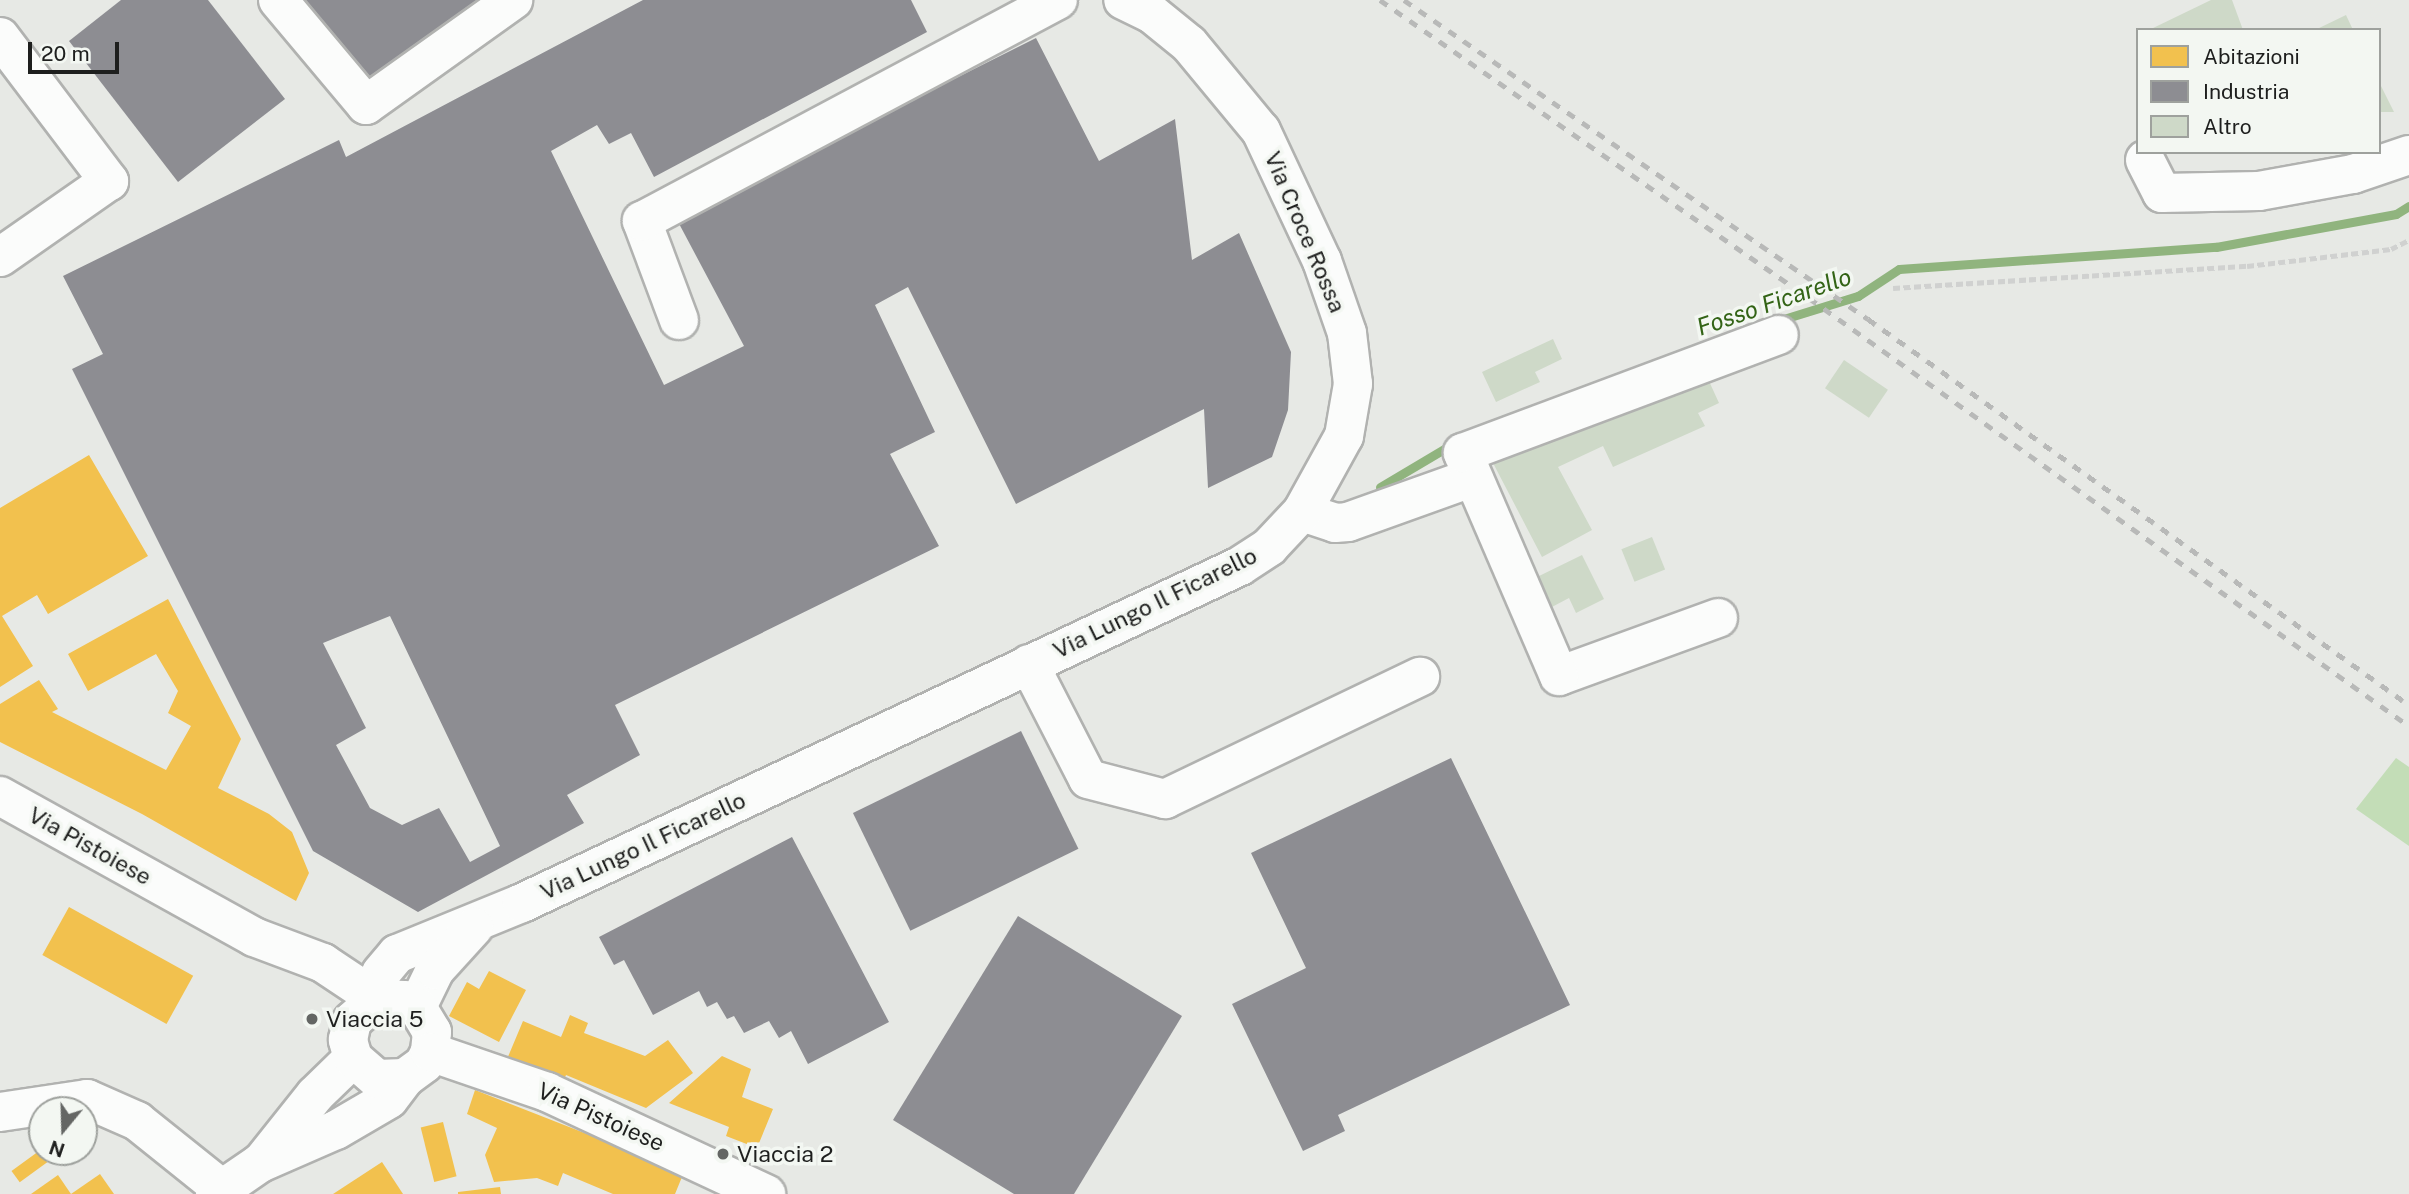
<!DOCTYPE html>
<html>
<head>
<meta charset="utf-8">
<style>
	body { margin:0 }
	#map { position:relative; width:2409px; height:1194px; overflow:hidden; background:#e7e9e5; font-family:"Public Sans",sans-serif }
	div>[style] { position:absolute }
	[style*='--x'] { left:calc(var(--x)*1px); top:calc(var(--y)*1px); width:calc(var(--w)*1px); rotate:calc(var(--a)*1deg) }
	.green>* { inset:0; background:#c3ddb7 }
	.homes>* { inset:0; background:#f2c14e; transform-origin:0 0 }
	.industry>* { inset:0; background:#8d8d92; transform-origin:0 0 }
	.stream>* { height:9px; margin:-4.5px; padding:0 4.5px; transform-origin:4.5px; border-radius:4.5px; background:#90b47e }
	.building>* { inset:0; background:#ced9c8; transform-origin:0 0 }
	.path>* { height:4.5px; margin-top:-2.25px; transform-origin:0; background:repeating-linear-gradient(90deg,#d0d1d0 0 7px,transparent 0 10.5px) }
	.roads { filter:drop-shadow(2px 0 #b1b2b0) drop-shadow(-2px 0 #b1b2b0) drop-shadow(0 2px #b1b2b0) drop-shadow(0 -2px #b1b2b0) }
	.minor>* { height:38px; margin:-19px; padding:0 19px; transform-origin:19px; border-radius:19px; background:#fbfcfb }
	.major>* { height:38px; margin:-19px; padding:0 19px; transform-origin:19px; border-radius:19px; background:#fbfcfb }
	.rail>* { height:5px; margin-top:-2.5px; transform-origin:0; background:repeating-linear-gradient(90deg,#b8b9b8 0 9px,transparent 0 18px) }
	.dots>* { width:19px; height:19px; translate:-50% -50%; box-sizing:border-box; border:4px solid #f3f7f2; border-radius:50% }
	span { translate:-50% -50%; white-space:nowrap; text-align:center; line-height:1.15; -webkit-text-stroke:7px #f3f7f2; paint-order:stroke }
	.street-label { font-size:23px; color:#1e1f1e }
	.poi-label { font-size:23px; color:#1e1f1e }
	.left { translate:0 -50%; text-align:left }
	.water-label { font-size:24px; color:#336416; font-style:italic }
	.legend { position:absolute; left:2136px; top:28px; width:245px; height:126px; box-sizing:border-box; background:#f3f7f2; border:2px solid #9ea19d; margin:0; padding:9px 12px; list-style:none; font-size:21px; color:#1e1f1e }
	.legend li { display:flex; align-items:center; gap:14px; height:35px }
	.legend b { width:35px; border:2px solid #9ea19d }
	.north { position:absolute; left:28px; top:1096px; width:70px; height:70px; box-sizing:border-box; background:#f3f7f2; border:2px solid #9ea19d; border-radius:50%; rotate:199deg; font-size:19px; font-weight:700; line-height:28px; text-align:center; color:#1e1f1e }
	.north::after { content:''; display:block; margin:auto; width:24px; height:32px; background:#646664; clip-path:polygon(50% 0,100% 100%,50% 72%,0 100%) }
	.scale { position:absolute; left:28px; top:42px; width:91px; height:32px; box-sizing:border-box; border:4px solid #1e1f1e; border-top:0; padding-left:9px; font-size:21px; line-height:24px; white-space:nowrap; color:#1e1f1e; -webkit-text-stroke:5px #f3f7f2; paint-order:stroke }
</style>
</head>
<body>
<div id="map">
	<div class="green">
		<div style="clip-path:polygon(2396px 758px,2409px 767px,2409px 846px,2356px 809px)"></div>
	</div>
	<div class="homes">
		<div style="clip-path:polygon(89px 455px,148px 556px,48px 614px,37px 595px,2px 616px,33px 666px,0 687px,0 508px)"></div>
		<div style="clip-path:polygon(168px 599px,241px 739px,218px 788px,269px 814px,292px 832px,309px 873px,296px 901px,142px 814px,0 742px,0 704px,39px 680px,58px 709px,52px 712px,166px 770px,191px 726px,168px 713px,178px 691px,156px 654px,88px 691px,68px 654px)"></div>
		<div style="left:69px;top:907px;width:142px;height:55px;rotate:29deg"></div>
		<div style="clip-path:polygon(489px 971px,526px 990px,499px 1042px,449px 1016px,467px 982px,479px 989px)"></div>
		<div style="clip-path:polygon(570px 1015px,588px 1023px,584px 1033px,645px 1056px,668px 1040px,693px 1073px,646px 1108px,566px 1075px,563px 1082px,507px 1059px,523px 1021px,561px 1037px)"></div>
		<div style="clip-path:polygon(722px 1056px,751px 1069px,742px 1097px,773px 1109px,757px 1148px,726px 1136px,729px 1127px,669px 1103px)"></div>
		<div style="clip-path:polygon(475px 1090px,684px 1172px,675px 1194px,613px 1194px,563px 1173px,558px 1186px,537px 1178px,494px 1182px,485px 1155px,497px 1128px,467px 1114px)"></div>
		<div style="left:443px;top:1122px;width:56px;height:23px;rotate:76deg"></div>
		<div style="left:39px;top:1151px;width:14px;height:34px;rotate:54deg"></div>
		<div style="clip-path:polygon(382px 1162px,403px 1194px,333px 1194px)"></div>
		<div style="clip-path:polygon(100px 1174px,114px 1194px,71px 1194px)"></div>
		<div style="clip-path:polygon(58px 1175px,71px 1194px,31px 1194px)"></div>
		<div style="clip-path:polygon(500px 1187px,501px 1194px,458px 1194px,458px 1192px)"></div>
	</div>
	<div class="industry">
		<div style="clip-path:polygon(121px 0,208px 0,285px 99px,178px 182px,69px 41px)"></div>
		<div style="clip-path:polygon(299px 0,489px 0,371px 92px)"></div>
		<div style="clip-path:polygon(evenodd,643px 0,911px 0,927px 32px,654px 177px,631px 133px,609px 144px,597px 125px,551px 151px,664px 385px,744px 346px,676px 218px,1036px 38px,1099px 161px,1175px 119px,1192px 260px,1239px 233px,1291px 352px,1288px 410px,1272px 457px,1208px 488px,1204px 409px,1016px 504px,908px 287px,875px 305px,935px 432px,890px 454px,939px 546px,615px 705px,640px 755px,567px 795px,584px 823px,418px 912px,313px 851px,72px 369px,103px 354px,63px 276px,339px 140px,346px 157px,643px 0,390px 616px,500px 846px,470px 862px,439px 808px,402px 825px,370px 808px,336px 745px,366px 728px,323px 643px,390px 616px)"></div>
		<div style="left:1021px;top:731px;width:131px;height:187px;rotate:64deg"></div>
		<div style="clip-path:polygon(1451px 758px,1570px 1005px,1338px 1115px,1345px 1131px,1303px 1151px,1232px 1004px,1306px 968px,1251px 853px)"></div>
		<div style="clip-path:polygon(792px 837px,889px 1022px,808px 1064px,791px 1031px,779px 1038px,769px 1021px,744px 1033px,734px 1016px,727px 1019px,717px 1002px,707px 1007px,699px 991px,653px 1015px,624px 960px,614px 965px,599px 937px)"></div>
		<div style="clip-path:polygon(1018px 916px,1182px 1016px,1074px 1194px,1014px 1194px,893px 1120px)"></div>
	</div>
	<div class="stream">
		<div style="--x:1777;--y:321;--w:85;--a:-17.2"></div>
		<div style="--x:1858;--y:296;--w:49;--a:-33.4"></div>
		<div style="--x:1899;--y:269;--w:318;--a:-4"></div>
		<div style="--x:2216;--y:247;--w:183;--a:-10.4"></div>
		<div style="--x:2396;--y:214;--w:15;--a:-32"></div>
		<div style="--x:1380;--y:487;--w:86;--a:-30.7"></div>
	</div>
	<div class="building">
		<div style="clip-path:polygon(2211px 0,2232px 0,2243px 30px,2149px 30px)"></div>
		<div style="clip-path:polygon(2346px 15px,2353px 30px,2315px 30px)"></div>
		<div style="clip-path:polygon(2379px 82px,2394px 112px,2379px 112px)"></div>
		<div style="clip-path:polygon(1553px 339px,1562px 359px,1535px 372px,1540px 382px,1496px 402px,1482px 372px)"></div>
		<div style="left:1844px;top:360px;width:53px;height:34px;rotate:34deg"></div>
		<div style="clip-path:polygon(1703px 368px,1719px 403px,1698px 413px,1705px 426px,1613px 467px,1603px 446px,1558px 467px,1592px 530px,1542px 557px,1493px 463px)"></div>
		<div style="left:1652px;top:537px;width:35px;height:33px;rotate:68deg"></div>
		<div style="clip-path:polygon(1582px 555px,1604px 599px,1576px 613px,1569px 598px,1550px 608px,1535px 578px)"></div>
	</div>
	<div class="path">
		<div style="--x:1893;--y:288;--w:355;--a:-3.6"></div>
		<div style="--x:2247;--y:266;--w:145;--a:-6.7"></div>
		<div style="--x:2391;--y:249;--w:20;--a:-27"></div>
	</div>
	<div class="roads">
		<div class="minor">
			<div style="--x:278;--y:0;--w:137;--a:50"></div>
			<div style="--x:366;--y:105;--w:181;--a:-35.5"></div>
			<div style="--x:0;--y:37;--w:181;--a:52.9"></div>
			<div style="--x:109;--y:181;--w:133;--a:145.1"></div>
			<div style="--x:2145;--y:160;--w:37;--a:63"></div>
			<div style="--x:2162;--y:193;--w:97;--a:-1.2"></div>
			<div style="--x:2259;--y:191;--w:96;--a:-10.3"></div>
			<div style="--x:2353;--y:174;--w:59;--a:-18.7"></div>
			<div style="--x:679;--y:320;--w:106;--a:-110.5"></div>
			<div style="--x:642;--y:221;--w:471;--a:-28"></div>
			<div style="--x:1302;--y:512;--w:35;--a:18"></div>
			<div style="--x:1335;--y:523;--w:13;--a:-4"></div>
			<div style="--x:1348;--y:522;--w:131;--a:-19.7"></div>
			<div style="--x:1718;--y:618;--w:169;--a:160"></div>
			<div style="--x:1559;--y:676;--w:243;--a:-113.3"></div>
			<div style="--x:1463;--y:453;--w:337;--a:-20.5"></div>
			<div style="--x:1029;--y:664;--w:129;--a:62.8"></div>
			<div style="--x:1088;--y:779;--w:80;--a:14.6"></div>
			<div style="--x:1165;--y:799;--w:283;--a:-25.6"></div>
			<div style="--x:377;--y:999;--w:26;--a:-81"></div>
			<div style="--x:381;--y:973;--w:25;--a:-50"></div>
			<div style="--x:397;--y:954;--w:135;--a:-22.2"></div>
			<div style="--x:522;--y:903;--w:793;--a:-25.14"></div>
			<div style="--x:1240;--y:566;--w:35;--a:-33"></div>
			<div style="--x:1269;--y:547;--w:48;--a:-46.7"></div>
			<div style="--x:1302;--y:512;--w:87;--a:-61.1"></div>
			<div style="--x:1344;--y:436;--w:53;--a:-80.2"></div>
			<div style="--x:1353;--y:384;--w:51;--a:-96.7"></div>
			<div style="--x:1347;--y:333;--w:76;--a:-109.1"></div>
			<div style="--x:1322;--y:261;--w:144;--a:-115.1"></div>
			<div style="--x:1261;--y:131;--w:113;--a:-129.6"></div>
			<div style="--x:1189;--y:44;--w:48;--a:-141"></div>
			<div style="--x:1152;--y:14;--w:32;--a:-154"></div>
			<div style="--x:417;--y:1007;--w:41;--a:-64.1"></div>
			<div style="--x:435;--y:970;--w:58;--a:-47.8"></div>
			<div style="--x:0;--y:1112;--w:88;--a:-8.5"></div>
			<div style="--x:87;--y:1099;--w:55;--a:23.7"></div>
			<div style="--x:137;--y:1121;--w:109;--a:38.7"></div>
			<div style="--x:264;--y:1159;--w:82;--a:-51.4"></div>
			<div style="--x:315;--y:1095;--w:53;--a:-44.2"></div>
			<div style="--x:215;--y:1194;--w:55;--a:-34.6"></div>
			<div style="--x:260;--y:1163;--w:83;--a:-23.5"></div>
			<div style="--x:336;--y:1130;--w:61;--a:-30.3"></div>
			<div style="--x:389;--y:1099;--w:26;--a:-53"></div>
		</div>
		<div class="major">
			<div style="--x:0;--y:796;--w:291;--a:29"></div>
			<div style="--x:254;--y:937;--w:74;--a:20.6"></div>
			<div style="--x:323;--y:963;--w:65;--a:33.7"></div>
			<div style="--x:377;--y:999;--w:27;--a:2"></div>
			<div style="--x:404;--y:1000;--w:15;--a:28"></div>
			<div style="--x:417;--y:1007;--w:29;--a:59"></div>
			<div style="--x:432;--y:1032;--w:20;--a:96"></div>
			<div style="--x:430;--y:1052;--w:13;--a:117"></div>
			<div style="--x:424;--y:1064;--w:24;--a:144"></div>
			<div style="--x:405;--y:1078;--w:28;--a:178"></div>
			<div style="--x:377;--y:1079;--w:32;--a:-139"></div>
			<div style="--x:353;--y:1058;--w:19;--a:-106"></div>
			<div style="--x:348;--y:1040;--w:19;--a:-78"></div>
			<div style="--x:352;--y:1021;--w:33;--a:-41"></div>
			<div style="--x:430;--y:1052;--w:124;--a:18.9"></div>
			<div style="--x:547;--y:1092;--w:242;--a:25"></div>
		</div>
	</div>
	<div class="rail">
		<div style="--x:1380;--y:0;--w:522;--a:34.79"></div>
		<div style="--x:1809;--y:298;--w:737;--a:35.5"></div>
		<div style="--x:1404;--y:0;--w:563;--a:34.51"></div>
		<div style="--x:1868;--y:319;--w:665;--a:35.51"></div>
	</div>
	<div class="dots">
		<div style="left:312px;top:1019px;background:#646664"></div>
		<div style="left:723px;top:1154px;background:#646664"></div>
	</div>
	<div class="street-label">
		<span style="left:1305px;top:232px;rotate:67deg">Via Croce Rossa</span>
		<span style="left:1155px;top:603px;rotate:-26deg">Via Lungo Il Ficarello</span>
		<span style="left:90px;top:846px;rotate:29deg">Via Pistoiese</span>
		<span style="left:643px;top:846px;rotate:-25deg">Via Lungo Il Ficarello</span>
		<span style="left:601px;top:1117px;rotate:24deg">Via Pistoiese</span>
	</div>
	<div class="poi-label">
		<span class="left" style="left:326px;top:1019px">Viaccia 5</span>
		<span class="left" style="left:737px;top:1154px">Viaccia 2</span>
	</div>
	<div class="water-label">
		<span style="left:1774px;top:302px;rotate:-19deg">Fosso Ficarello</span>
	</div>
	<ul class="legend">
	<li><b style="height:19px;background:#f2c14e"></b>Abitazioni</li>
	<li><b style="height:19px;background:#8d8d92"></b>Industria</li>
	<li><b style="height:19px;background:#ced9c8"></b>Altro</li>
	</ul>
	<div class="north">N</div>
	<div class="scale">20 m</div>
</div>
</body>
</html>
